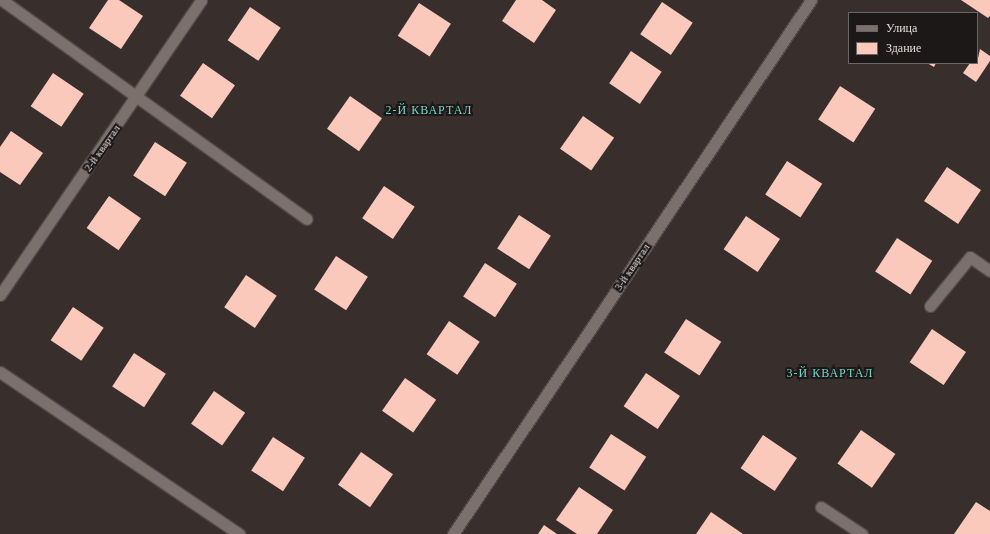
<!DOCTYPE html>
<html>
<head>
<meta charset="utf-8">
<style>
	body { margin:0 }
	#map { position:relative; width:990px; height:534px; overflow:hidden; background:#382e2c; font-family:"Times New Roman",serif }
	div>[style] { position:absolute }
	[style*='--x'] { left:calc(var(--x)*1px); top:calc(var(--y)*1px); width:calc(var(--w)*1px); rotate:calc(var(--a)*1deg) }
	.building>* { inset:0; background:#fbc8bc; transform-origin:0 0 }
	.roads { filter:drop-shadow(1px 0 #524a48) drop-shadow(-1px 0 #524a48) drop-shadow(0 1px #524a48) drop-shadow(0 -1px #524a48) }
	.service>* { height:11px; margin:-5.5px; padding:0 5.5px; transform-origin:5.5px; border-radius:5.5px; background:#7c706d }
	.minor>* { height:11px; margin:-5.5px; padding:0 5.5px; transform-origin:5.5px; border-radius:5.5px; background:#7c706d }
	span { translate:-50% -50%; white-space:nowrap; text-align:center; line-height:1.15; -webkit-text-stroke:4px #1c1817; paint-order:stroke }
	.street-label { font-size:11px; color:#e1dad9 }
	.neighbourhood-label { font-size:12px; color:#71d8c9; letter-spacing:1px }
	.legend { position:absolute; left:848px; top:12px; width:130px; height:52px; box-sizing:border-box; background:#1c1817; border:1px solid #6b6665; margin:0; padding:5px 7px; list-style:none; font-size:12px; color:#e1dad9 }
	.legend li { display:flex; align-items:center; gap:8px; height:20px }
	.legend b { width:20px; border:1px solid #6b6665 }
</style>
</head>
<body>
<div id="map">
	<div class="building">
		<div style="clip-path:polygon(108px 0,119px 0,143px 16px,121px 49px,89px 28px)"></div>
		<div style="clip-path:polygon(516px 0,542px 0,556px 10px,534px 43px,502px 21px)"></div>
		<div style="clip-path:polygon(961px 0,990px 0,990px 16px,988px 18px)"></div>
		<div style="left:662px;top:2px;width:37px;height:39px;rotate:34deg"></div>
		<div style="left:419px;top:3px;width:38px;height:39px;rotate:33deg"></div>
		<div style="left:250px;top:7px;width:37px;height:40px;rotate:34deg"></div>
		<div style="clip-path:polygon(980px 49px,990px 56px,990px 61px,976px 82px,963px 73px,970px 63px,977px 63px)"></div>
		<div style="left:631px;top:51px;width:37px;height:39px;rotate:34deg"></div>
		<div style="left:203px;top:63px;width:39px;height:40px;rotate:35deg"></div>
		<div style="clip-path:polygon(927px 63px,936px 63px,934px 67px)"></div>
		<div style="left:53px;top:73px;width:37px;height:40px;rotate:34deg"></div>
		<div style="left:840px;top:86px;width:42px;height:40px;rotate:33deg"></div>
		<div style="left:350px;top:96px;width:39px;height:40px;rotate:35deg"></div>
		<div style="left:583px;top:116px;width:38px;height:40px;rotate:35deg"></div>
		<div style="clip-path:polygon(11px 131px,43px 153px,20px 185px,0 172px,0 147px)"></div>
		<div style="left:155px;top:142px;width:38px;height:40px;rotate:33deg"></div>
		<div style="left:787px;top:161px;width:42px;height:40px;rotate:33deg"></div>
		<div style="left:947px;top:167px;width:41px;height:41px;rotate:34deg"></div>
		<div style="left:384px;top:186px;width:37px;height:39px;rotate:34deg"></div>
		<div style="left:109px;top:196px;width:39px;height:39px;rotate:35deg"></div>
		<div style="left:519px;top:215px;width:38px;height:40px;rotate:33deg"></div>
		<div style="left:746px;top:216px;width:41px;height:40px;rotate:34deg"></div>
		<div style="left:897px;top:238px;width:42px;height:40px;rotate:33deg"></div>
		<div style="left:336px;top:256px;width:38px;height:40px;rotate:33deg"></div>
		<div style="left:485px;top:263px;width:38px;height:40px;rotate:33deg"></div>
		<div style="left:246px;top:275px;width:37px;height:39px;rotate:34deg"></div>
		<div style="left:73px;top:307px;width:37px;height:40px;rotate:34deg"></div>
		<div style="left:686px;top:319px;width:42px;height:40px;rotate:33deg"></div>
		<div style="left:449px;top:321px;width:37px;height:40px;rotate:34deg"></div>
		<div style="left:932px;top:329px;width:41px;height:40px;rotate:34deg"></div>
		<div style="left:134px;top:353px;width:38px;height:40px;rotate:33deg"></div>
		<div style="left:646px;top:373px;width:41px;height:40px;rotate:34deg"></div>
		<div style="left:405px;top:378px;width:38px;height:40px;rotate:35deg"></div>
		<div style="left:214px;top:391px;width:38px;height:40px;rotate:35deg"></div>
		<div style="left:861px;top:430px;width:42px;height:41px;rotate:35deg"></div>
		<div style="left:611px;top:434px;width:42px;height:40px;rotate:33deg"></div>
		<div style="left:763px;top:435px;width:41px;height:40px;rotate:34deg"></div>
		<div style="left:273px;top:437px;width:38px;height:40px;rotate:33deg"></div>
		<div style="left:361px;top:452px;width:39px;height:40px;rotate:35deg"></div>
		<div style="clip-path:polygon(579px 487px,613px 510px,597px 534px,577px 534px,556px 520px)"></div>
		<div style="clip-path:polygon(976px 502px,990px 511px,990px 534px,954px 534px)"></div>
		<div style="clip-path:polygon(711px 512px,743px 534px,696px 534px)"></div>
		<div style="clip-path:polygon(544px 525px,557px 534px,538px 534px)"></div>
	</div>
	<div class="roads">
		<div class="service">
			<div style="--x:2;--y:0;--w:375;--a:35.7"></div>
		</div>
		<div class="minor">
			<div style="--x:0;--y:295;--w:357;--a:-55.7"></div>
			<div style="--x:930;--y:306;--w:63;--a:-50.8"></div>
			<div style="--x:970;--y:257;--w:24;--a:35"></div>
			<div style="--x:0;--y:372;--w:289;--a:34.1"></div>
			<div style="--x:821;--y:507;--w:49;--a:33.4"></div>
			<div style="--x:453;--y:534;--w:643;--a:-56.16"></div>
		</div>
	</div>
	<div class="street-label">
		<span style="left:102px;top:148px;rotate:-55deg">2-й квартал</span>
		<span style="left:632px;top:267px;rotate:-56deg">3-й квартал</span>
	</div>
	<div class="neighbourhood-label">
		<span style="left:429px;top:111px">2-Й КВАРТАЛ</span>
		<span style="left:830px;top:374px">3-Й КВАРТАЛ</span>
	</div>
	<ul class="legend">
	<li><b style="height:5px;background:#7c706d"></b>Улица</li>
	<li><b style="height:11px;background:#fbc8bc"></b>Здание</li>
	</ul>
</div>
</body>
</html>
